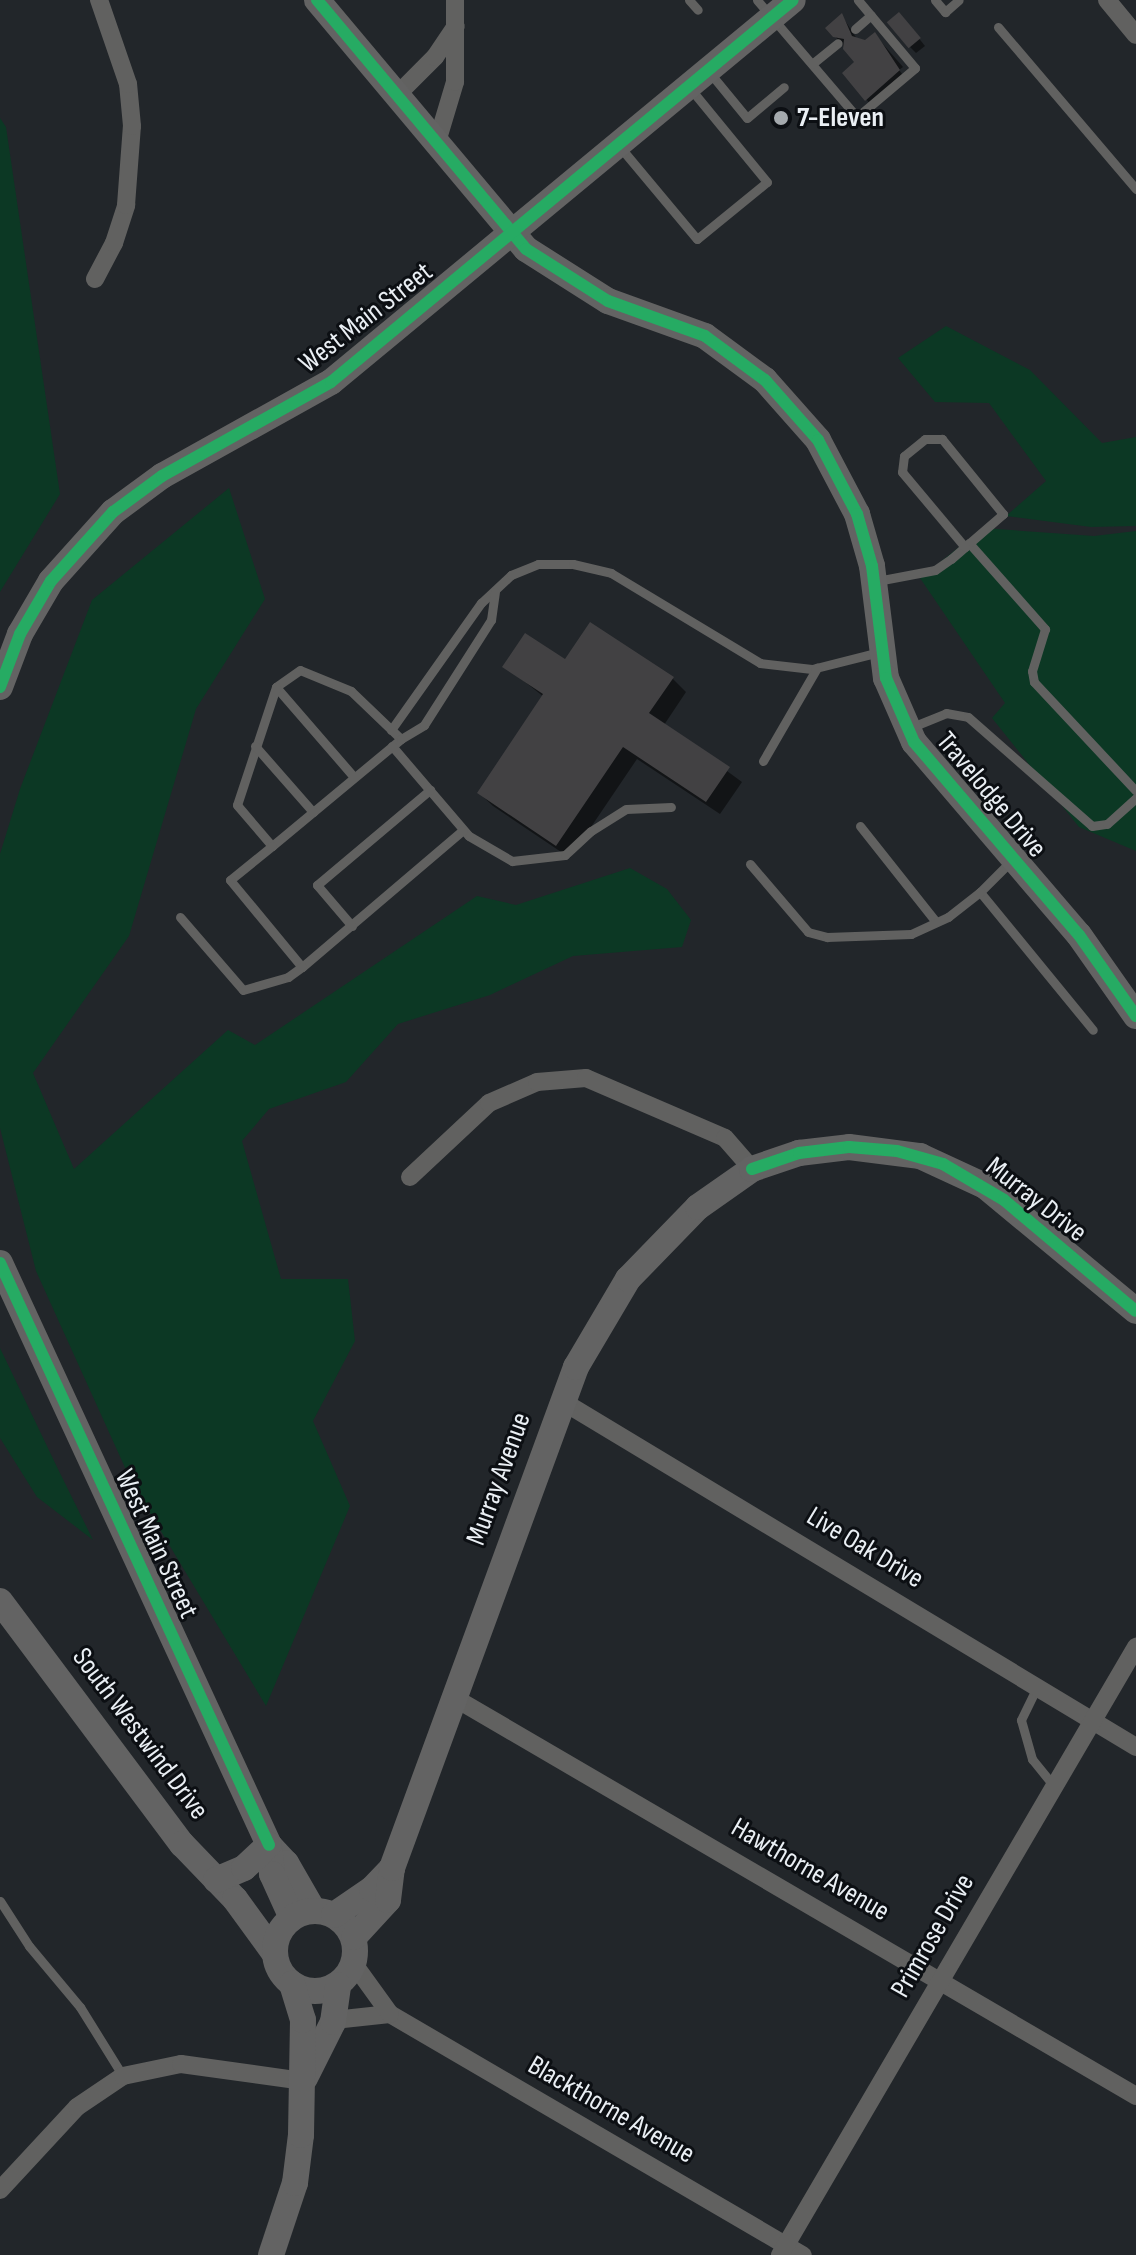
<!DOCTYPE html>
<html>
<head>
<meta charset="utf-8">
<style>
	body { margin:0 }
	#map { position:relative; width:1136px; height:2255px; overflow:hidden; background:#22262a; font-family:"Sofia Sans Condensed",sans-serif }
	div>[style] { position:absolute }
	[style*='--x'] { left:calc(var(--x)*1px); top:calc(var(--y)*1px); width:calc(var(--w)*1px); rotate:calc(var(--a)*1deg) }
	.green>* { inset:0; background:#0c3824 }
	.shadow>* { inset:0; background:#0007 }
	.building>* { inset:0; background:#424143; transform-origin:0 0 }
	.lane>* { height:9px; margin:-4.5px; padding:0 4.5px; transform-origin:4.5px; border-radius:4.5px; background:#616160 }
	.street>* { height:18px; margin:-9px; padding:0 9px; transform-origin:9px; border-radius:9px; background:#616160 }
	.secondary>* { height:26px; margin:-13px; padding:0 13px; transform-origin:13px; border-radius:13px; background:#636363 }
	.secondary>.ring { margin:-13px; padding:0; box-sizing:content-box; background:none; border:26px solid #636363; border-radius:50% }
	.cycleway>* { height:12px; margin:-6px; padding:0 6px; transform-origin:6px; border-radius:6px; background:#26ab63 }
	.dots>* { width:22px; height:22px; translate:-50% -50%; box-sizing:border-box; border:4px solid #0c0f13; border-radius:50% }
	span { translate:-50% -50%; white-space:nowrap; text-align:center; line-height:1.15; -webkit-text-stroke:6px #0c0f13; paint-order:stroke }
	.poi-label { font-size:28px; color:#eaeff4; font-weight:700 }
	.left { translate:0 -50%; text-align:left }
	.street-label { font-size:28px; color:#eaeff4 }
</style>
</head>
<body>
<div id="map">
	<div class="green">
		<div style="clip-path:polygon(0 118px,6px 127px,60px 494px,0 592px)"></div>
		<div style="clip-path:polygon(946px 326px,1030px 370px,1102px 443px,1136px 437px,1136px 526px,1091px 527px,1006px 516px,1046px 481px,989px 403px,935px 402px,898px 358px)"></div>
		<div style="clip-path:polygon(229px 488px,265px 599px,196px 709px,129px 936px,33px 1073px,74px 1169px,228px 1030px,255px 1045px,477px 896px,516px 905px,630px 868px,667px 889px,691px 920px,682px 947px,573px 956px,490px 995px,398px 1024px,346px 1082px,269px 1109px,242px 1141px,281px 1279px,348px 1279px,355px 1341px,313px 1421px,350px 1506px,266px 1706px,132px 1483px,36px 1271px,0 1128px,0 854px,20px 789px,92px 600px)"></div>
		<div style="clip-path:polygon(983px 528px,1094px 536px,1136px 531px,1136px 851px,1079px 827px,992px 718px,1005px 703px,920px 578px)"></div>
		<div style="clip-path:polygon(0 1348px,57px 1467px,93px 1540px,37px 1497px,0 1438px)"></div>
	</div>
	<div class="shadow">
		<div style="clip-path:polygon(842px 16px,857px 39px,865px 43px,875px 35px,903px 67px,899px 70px,906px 79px,873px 107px,866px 99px,857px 63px,835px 36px)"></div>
		<div style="clip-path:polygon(905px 21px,925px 46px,916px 53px,910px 47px)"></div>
		<div style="clip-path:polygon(565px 662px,673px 679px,686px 692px,664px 725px,742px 782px,720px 814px,637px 759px,570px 858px,493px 806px,479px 793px,544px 697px,505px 666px)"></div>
	</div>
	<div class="building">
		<div style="left:899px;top:12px;width:34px;height:16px;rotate:50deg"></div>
		<div style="clip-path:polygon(842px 13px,852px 36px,865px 40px,875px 32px,900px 70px,865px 101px,842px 73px,854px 62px,843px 49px,844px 39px,833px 37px,825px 28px)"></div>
		<div style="clip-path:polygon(590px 622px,674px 677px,649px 713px,730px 767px,706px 802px,623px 747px,556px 846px,477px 793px,543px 694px,502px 667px,525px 633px,565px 659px)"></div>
	</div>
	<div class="lane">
		<div style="--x:689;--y:0;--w:13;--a:48"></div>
		<div style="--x:757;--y:0;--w:154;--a:49.5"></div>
		<div style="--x:857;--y:117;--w:76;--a:-40.2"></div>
		<div style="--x:915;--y:68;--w:89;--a:-130"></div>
		<div style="--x:935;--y:0;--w:16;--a:50"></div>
		<div style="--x:945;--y:12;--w:18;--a:-41"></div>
		<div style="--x:998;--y:27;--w:213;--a:49.6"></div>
		<div style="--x:855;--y:29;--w:21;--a:-41"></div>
		<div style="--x:812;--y:64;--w:33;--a:-39"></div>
		<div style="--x:710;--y:73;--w:58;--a:50.6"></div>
		<div style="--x:747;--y:118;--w:48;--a:-40"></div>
		<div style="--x:620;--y:147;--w:120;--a:50.1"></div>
		<div style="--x:697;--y:239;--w:90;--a:-39.2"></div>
		<div style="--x:767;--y:182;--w:123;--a:-129.4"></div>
		<div style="--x:969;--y:543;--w:115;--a:48.5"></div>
		<div style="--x:1045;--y:629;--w:44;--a:107.2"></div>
		<div style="--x:1032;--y:671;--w:11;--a:80"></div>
		<div style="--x:1034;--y:682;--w:149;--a:46.9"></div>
		<div style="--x:877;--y:581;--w:59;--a:-10.7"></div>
		<div style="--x:935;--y:570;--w:19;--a:-35"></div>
		<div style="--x:951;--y:559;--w:69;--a:-40.9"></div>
		<div style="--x:1003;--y:514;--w:97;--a:-129.1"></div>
		<div style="--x:942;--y:439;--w:17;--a:180"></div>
		<div style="--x:925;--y:439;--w:27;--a:141"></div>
		<div style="--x:904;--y:456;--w:16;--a:97"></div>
		<div style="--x:902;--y:472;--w:98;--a:50"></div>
		<div style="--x:276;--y:687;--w:119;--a:49.1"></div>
		<div style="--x:912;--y:727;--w:37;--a:-22"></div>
		<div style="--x:946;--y:713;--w:22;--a:10"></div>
		<div style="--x:968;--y:717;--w:165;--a:41.3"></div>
		<div style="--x:1092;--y:826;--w:15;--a:-8"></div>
		<div style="--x:1107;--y:824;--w:39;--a:-42"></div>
		<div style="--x:391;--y:730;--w:156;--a:-54.7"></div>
		<div style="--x:481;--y:603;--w:41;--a:-43"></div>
		<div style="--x:511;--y:575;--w:29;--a:-22"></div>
		<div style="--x:538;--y:564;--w:35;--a:0"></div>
		<div style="--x:573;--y:564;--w:39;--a:13"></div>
		<div style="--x:611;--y:573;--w:174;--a:31.1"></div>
		<div style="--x:760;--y:663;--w:52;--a:6.6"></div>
		<div style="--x:812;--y:669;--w:69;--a:-14.2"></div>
		<div style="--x:401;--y:739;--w:69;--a:-136.2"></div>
		<div style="--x:351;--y:691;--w:55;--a:-157.6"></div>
		<div style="--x:300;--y:670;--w:29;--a:145"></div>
		<div style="--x:276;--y:687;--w:124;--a:108.3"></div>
		<div style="--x:237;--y:805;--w:54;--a:49.5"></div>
		<div style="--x:272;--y:846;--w:168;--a:-39.7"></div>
		<div style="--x:401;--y:739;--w:27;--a:-31"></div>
		<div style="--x:424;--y:725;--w:125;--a:-57.5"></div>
		<div style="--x:491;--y:620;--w:28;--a:-82"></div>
		<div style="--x:255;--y:746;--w:88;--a:48.7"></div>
		<div style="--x:392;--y:746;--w:118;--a:49.5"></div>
		<div style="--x:469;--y:836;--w:50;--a:30.2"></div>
		<div style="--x:512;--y:861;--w:53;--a:-6.5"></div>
		<div style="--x:565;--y:855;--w:35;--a:-43"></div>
		<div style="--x:591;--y:831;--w:41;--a:-32.2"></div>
		<div style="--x:626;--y:809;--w:45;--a:-2.5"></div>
		<div style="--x:763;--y:761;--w:108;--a:-59.9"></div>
		<div style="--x:860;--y:826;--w:122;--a:51.6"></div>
		<div style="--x:272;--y:846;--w:54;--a:141"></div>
		<div style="--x:230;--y:880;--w:113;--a:50.4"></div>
		<div style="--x:302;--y:967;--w:211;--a:-40.4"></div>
		<div style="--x:1011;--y:861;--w:44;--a:135"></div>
		<div style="--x:980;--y:892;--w:178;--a:50.7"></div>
		<div style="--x:750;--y:864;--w:89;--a:49.5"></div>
		<div style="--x:808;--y:932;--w:20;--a:15"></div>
		<div style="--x:827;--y:937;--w:84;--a:-2"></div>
		<div style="--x:911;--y:934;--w:41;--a:-24.7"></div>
		<div style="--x:948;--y:917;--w:41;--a:-38"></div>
		<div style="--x:180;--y:917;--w:96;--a:49.2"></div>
		<div style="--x:243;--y:990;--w:47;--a:-16.1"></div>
		<div style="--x:288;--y:977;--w:17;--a:-36"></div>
		<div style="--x:352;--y:926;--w:54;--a:-130.5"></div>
		<div style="--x:317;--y:885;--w:148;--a:-40.1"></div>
		<div style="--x:1038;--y:1685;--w:39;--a:116"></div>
		<div style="--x:1021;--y:1720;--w:41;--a:74.2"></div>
		<div style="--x:1032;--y:1759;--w:33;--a:51"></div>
		<div style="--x:0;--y:1901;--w:54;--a:57.2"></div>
		<div style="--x:29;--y:1946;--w:80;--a:50.1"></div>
		<div style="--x:80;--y:2007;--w:81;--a:58.1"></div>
	</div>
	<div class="street">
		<div style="--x:1107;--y:0;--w:45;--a:50.4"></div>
		<div style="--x:398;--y:94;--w:52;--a:-45"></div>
		<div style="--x:435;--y:57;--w:37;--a:-56"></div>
		<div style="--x:437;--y:142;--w:63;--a:-73.3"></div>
		<div style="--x:455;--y:82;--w:82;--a:-90"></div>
		<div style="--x:95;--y:279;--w:41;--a:-62.2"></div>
		<div style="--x:114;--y:243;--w:40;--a:-72"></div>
		<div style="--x:126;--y:205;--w:79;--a:-85.7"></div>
		<div style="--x:132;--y:126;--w:42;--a:-95.4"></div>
		<div style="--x:128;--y:84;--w:89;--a:-109"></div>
		<div style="--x:410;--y:1177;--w:108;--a:-43.1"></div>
		<div style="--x:489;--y:1103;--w:52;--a:-23.6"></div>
		<div style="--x:537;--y:1082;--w:49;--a:-4.7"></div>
		<div style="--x:586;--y:1078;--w:151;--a:23.3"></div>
		<div style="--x:725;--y:1138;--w:41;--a:48.9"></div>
		<div style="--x:562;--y:1401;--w:670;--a:31.08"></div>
		<div style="--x:453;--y:1697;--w:791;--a:30.29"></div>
		<div style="--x:390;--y:2014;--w:478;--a:30.3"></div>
		<div style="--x:334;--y:2020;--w:56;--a:-6.1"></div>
		<div style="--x:390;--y:2014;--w:62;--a:-125.8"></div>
		<div style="--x:0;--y:2190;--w:113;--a:-47.1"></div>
		<div style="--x:77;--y:2107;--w:55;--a:-34"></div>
		<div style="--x:123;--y:2076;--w:59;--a:-11.7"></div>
		<div style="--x:181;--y:2064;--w:124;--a:7.9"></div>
		<div style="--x:780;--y:2255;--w:705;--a:-59.65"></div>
	</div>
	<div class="secondary">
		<div style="--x:317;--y:0;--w:325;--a:50"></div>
		<div style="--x:526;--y:249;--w:97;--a:32.4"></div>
		<div style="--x:608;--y:301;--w:103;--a:19.8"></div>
		<div style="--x:705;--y:336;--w:74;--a:36.3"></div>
		<div style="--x:765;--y:380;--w:80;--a:48.5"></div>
		<div style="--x:818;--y:440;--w:84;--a:62.2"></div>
		<div style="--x:857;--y:514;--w:54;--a:73.9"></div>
		<div style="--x:872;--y:566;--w:113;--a:82.9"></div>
		<div style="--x:886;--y:678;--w:70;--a:66.4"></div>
		<div style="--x:914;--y:742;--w:254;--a:49.5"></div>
		<div style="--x:1079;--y:935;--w:99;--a:54.9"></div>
		<div style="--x:0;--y:687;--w:57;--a:-69.3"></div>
		<div style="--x:20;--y:634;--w:61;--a:-59.7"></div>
		<div style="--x:51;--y:581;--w:93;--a:-48.1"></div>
		<div style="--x:113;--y:512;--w:61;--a:-36.3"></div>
		<div style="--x:162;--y:476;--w:193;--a:-29.1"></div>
		<div style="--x:331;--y:382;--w:599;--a:-39.59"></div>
		<div style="--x:0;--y:1263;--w:641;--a:65.19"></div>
		<div style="--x:269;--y:1845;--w:25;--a:47"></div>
		<div style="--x:286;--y:1863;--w:54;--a:60.1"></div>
		<div style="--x:0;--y:1601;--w:304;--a:53.2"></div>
		<div style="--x:182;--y:1844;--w:76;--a:46.1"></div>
		<div style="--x:235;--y:1899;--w:68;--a:54"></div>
		<div style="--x:269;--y:1845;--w:29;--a:84"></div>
		<div style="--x:272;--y:1874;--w:48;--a:65.6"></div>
		<div style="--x:216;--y:1880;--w:30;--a:-23"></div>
		<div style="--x:244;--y:1868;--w:34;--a:-43"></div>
		<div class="ring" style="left:275px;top:1911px;width:54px;height:54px"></div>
		<div style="--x:334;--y:1915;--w:46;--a:-34.4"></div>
		<div style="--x:372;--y:1889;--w:29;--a:-46"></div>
		<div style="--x:354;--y:1937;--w:50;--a:-47.4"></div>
		<div style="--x:388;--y:1900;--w:32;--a:-83"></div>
		<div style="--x:392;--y:1868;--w:534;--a:-69.83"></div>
		<div style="--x:576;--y:1367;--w:102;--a:-59.4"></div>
		<div style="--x:628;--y:1279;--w:100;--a:-45.8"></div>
		<div style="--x:698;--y:1207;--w:66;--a:-35.1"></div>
		<div style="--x:752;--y:1169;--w:50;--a:-18.8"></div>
		<div style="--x:799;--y:1153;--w:50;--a:-6.8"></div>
		<div style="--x:849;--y:1147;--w:72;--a:7.2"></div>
		<div style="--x:920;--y:1156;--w:72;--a:24.8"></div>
		<div style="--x:985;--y:1186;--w:196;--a:39.6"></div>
		<div style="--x:305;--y:2078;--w:63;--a:-63.4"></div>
		<div style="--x:333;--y:2022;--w:37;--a:-82"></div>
		<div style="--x:271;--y:2255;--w:76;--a:-71.6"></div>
		<div style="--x:295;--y:2183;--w:48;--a:-82.9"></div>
		<div style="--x:301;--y:2135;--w:115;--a:-89"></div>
		<div style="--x:303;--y:2020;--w:38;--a:-107"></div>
	</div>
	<div class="cycleway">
		<div style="--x:317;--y:0;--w:325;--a:50"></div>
		<div style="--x:526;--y:249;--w:97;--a:32.4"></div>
		<div style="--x:608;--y:301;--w:103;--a:19.8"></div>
		<div style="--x:705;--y:336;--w:74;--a:36.3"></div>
		<div style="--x:765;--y:380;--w:80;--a:48.5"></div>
		<div style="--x:818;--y:440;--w:84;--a:62.2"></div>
		<div style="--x:857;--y:514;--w:54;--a:73.9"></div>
		<div style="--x:872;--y:566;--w:113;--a:82.9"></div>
		<div style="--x:886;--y:678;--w:70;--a:66.4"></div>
		<div style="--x:914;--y:742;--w:254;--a:49.5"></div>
		<div style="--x:1079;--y:935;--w:99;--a:54.9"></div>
		<div style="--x:0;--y:687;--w:57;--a:-69.3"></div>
		<div style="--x:20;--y:634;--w:61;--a:-59.7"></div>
		<div style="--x:51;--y:581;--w:93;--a:-48.1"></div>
		<div style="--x:113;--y:512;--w:61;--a:-36.3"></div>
		<div style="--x:162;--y:476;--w:193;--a:-29.1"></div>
		<div style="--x:331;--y:382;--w:599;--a:-39.59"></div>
		<div style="--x:752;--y:1169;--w:50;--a:-18.8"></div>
		<div style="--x:799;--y:1153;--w:50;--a:-6.8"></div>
		<div style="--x:849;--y:1147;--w:48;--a:4.8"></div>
		<div style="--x:897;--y:1151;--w:48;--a:15.8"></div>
		<div style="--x:943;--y:1164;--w:71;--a:30.5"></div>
		<div style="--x:1004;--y:1200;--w:172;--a:40.1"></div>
		<div style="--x:0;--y:1263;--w:641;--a:65.19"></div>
	</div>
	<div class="dots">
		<div style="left:781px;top:118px;background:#a4a9ad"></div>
	</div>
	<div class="poi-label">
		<span class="left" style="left:797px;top:118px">7-Eleven</span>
	</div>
	<div class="street-label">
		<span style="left:366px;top:318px;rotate:-38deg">West Main Street</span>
		<span style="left:991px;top:795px;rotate:50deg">Travelodge Drive</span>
		<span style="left:1036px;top:1200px;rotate:38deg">Murray Drive</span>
		<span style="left:499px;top:1479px;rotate:-70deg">Murray Avenue</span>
		<span style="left:156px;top:1544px;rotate:65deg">West Main Street</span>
		<span style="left:865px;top:1548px;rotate:31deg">Live Oak Drive</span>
		<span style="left:140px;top:1734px;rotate:53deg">South Westwind Drive</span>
		<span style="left:810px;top:1870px;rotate:30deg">Hawthorne Avenue</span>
		<span style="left:933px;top:1936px;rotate:-60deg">Primrose Drive</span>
		<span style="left:611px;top:2110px;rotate:30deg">Blackthorne Avenue</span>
	</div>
</div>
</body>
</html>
